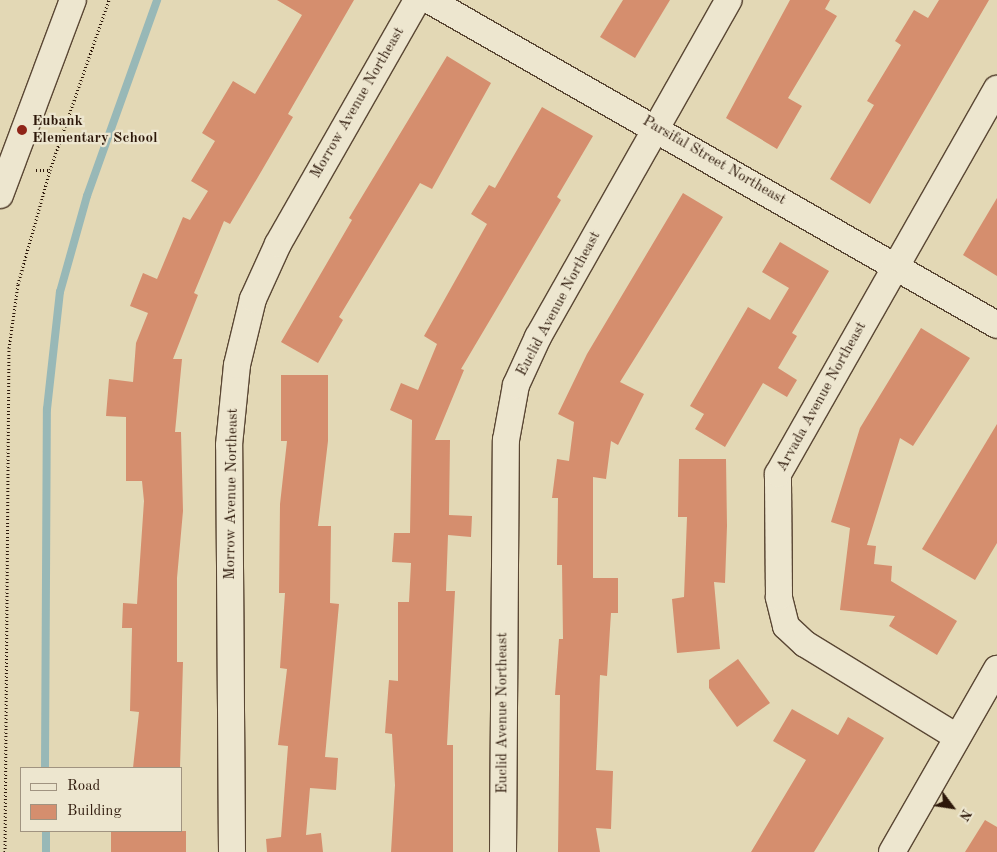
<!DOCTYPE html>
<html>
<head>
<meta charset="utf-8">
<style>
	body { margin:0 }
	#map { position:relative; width:997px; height:852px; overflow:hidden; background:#e3d8b5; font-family:"Old Standard TT",serif }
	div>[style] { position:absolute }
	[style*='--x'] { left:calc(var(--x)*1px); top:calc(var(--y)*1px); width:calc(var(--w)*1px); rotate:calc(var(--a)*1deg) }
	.stream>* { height:8px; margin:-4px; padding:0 4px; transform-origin:4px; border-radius:4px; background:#98b8b7 }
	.building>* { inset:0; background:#d58e6e; transform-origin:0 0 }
	.path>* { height:3px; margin-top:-1.5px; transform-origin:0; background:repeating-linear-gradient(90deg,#2c1709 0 1px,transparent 0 3.5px) }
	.roads { filter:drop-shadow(1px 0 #5a4734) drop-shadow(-1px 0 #5a4734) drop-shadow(0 1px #5a4734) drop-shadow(0 -1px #5a4734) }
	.minor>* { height:26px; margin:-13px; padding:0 13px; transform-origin:13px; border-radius:13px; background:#ede6cf }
	.dots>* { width:14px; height:14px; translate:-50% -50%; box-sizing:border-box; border:2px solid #ede6cf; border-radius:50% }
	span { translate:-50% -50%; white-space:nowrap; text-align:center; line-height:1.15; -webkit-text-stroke:4.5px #ede6cf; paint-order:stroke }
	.street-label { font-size:15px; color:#2c1709 }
	.poi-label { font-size:15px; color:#2c1709; font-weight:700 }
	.left { translate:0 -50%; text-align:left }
	.legend { position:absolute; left:20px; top:767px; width:162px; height:65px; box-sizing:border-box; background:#ede6cf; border:1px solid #a09380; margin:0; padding:6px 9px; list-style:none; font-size:15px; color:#2c1709 }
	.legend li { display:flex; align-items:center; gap:10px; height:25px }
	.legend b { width:25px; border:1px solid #a09380 }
	.north { position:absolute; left:927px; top:782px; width:50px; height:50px; -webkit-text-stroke:4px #ede6cf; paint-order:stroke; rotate:121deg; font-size:14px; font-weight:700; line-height:20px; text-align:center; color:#2c1709 }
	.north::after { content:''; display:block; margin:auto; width:18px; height:22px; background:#2c1709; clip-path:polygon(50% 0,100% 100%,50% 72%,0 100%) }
</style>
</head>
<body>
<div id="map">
	<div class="stream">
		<div style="--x:45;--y:768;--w:359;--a:-89.7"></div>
		<div style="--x:47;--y:409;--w:118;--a:-83.7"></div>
		<div style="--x:60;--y:292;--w:100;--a:-74.3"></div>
		<div style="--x:87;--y:196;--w:208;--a:-70.3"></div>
		<div style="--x:46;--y:831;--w:21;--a:90"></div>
	</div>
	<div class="building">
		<div style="clip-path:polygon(277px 0,354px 0,288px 114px,293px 117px,258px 177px,230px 224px,224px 221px,194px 293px,198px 295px,173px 359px,182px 359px,175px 432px,181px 432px,183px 511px,177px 578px,177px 662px,183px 662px,180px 768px,133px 768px,139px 712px,130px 711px,132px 628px,122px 628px,123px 603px,137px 604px,144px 501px,142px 481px,126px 481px,126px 417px,106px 416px,109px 379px,133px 382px,136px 343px,148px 313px,130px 306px,143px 273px,157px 279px,183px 217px,190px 220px,208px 191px,191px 181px,215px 141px,202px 133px,233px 81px,255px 94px,302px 15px)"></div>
		<div style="clip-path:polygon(623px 0,670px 0,635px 58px,600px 37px)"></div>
		<div style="clip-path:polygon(790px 0,830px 0,825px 9px,837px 16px,788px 98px,802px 106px,777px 149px,726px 118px)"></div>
		<div style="clip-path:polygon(939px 0,989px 0,870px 204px,830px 179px,874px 105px,867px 101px,901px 45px,895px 41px,914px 10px,928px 18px)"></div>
		<div style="clip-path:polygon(447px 56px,491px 83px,432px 189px,420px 183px,339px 317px,343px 320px,318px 363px,281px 342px,352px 220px,349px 218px)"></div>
		<div style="clip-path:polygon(542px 107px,593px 136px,557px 197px,561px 200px,461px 369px,464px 370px,435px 440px,450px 440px,449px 515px,472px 516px,471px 537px,448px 535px,446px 591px,455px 591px,447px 745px,453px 745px,453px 852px,391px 852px,395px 785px,392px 734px,385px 733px,389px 680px,398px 681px,398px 602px,409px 602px,411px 563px,392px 562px,394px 533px,410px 533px,412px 420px,390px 410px,401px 383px,418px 390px,437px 344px,424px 336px,487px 224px,471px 214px,489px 185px,495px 188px)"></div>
		<div style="clip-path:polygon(683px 193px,723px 217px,620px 382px,644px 394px,618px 445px,611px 441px,606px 479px,593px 477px,593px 578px,618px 578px,618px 613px,611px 613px,607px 676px,600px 675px,596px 770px,613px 771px,611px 829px,596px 828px,600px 852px,558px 852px,560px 695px,555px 695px,559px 639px,563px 639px,562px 565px,557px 565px,558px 498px,552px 498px,557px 459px,569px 461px,574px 422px,558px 414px,587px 354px)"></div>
		<div style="clip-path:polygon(997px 198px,997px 276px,963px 255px)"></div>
		<div style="clip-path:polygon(780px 242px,829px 271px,792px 333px,797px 336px,778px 368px,797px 380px,787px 397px,763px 383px,725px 447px,695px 429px,704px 414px,690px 406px,748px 307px,770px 320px,789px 288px,762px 272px)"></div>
		<div style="clip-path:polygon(921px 328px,970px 358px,913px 446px,900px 438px,867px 545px,876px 546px,874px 564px,892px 566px,891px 581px,957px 621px,937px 655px,889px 626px,895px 616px,840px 610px,850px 528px,831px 522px,860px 428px)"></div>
		<div style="clip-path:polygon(281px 375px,328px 375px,328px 441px,318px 526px,331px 526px,330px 603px,339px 604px,325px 757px,338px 758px,336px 790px,310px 788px,306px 835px,321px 833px,323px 852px,267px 852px,266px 839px,281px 837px,288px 746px,278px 745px,287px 669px,280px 668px,285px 593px,279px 593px,280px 504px,287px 441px,281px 441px)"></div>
		<div style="clip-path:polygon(997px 424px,997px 543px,975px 580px,922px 549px)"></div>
		<div style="clip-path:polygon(679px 459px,726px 459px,727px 526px,725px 583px,714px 582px,720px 649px,677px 653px,672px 599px,684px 597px,687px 517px,678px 517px)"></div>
		<div style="clip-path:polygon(738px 659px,770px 703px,737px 727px,709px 688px,709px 680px)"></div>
		<div style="clip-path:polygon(792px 709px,838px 735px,848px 717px,884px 738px,814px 852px,751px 852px,806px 760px,773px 741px)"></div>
		<div style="clip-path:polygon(985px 820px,997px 827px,997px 852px,965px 852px)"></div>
		<div style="left:111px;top:831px;width:75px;height:21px"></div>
	</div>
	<div class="path">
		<div style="--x:36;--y:170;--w:14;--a:0"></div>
		<div style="--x:5;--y:852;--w:504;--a:-89.55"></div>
		<div style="--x:9;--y:348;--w:65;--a:-82"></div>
		<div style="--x:18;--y:284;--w:118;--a:-74.3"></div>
		<div style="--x:50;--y:170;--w:180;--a:-70.9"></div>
	</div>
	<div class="roads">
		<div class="minor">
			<div style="--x:429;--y:0;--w:654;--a:29.78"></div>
			<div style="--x:0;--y:195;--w:208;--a:-69.5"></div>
			<div style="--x:957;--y:737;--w:178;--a:-148.5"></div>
			<div style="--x:805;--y:644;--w:26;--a:-137"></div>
			<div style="--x:786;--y:626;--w:30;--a:-104"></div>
			<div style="--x:779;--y:597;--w:123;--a:-90.5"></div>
			<div style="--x:778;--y:474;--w:443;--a:-60.4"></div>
			<div style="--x:232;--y:852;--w:407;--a:-90.4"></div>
			<div style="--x:229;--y:445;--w:80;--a:-84.3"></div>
			<div style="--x:237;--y:365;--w:68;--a:-76.4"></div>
			<div style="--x:253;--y:299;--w:60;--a:-65.6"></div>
			<div style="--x:278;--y:244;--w:281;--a:-60.3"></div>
			<div style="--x:503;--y:852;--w:412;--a:-89.6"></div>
			<div style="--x:506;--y:440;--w:56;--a:-79.7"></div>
			<div style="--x:516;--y:385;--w:53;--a:-65.4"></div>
			<div style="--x:538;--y:337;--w:387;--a:-60.5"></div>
			<div style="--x:892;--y:852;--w:211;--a:-60.2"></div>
		</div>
	</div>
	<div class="dots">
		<div style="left:22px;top:130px;background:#8f2418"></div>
	</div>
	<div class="street-label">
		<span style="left:358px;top:103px;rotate:-60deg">Morrow Avenue Northeast</span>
		<span style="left:714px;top:161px;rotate:30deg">Parsifal Street Northeast</span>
		<span style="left:559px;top:304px;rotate:-62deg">Euclid Avenue Northeast</span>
		<span style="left:822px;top:397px;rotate:-61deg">Arvada Avenue Northeast</span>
		<span style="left:232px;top:494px;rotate:-89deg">Morrow Avenue Northeast</span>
		<span style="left:503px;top:713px;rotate:-90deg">Euclid Avenue Northeast</span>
	</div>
	<div class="poi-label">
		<span class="left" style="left:32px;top:130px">Eubank<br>Elementary School</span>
	</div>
	<ul class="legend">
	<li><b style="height:6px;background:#ede6cf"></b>Road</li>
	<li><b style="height:14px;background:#d58e6e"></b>Building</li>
	</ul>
	<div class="north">N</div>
</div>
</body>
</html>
